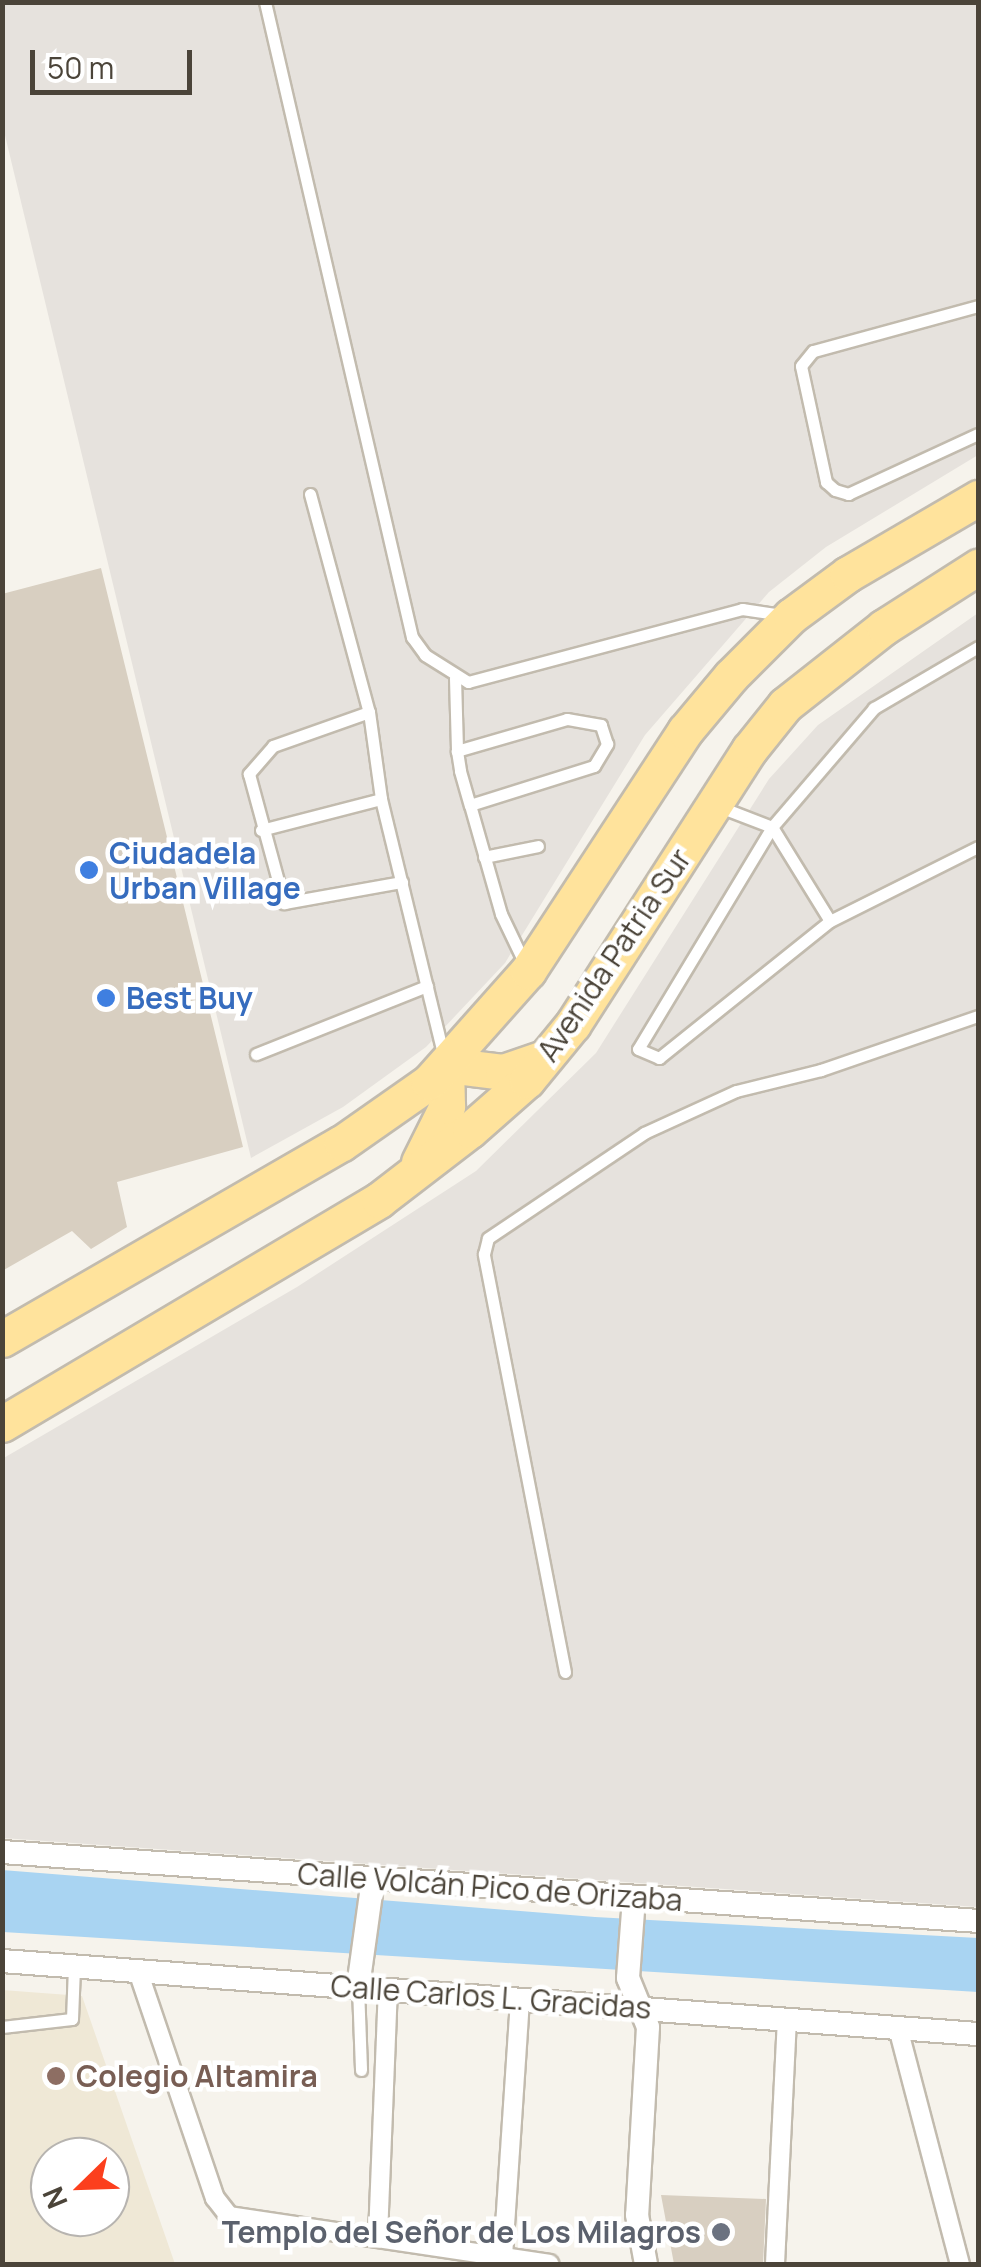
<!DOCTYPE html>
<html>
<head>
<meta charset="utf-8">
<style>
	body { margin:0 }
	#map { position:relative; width:981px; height:2267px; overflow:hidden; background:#f6f3ec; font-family:Manrope,sans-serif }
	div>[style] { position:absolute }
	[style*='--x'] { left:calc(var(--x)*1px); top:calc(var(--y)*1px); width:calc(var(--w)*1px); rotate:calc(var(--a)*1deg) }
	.industrial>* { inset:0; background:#e6e2dd }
	.education>* { inset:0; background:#efe8d6 }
	.water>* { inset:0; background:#a9d4f2 }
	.building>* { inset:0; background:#d8cfc1 }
	.roads { filter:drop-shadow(2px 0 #c2bbae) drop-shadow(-2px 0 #c2bbae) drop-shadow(0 2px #c2bbae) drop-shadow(0 -2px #c2bbae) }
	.service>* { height:11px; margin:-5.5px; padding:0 5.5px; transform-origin:5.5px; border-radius:5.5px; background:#fff }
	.pedestrian>* { height:18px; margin:-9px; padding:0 9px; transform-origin:9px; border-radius:9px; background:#fff }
	.minor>* { height:22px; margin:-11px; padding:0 11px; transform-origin:11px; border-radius:11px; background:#fff }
	.primary>* { height:35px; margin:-17.5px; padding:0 17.5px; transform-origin:17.5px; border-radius:17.5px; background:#ffe39c }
	.dots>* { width:28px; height:28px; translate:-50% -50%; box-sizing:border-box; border:5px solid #fff; border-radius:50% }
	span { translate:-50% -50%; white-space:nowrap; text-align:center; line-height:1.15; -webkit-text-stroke:9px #fff; paint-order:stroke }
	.shop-label { font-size:30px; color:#366cbe; font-weight:700 }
	.left { translate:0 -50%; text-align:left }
	.street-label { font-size:30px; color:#4b4439 }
	.education-label { font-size:30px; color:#785e54; font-weight:700 }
	.worship-label { font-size:30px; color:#5b616d; font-weight:700 }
	.right { translate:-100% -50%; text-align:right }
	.frame { position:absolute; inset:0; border:5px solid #4b4439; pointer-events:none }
	.north { position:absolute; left:30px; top:2137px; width:100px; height:100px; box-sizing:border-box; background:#fff; border:2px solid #b7b4b0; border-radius:50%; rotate:247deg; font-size:28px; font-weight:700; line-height:40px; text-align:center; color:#4b4439 }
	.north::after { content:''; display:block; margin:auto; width:35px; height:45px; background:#fc3f1d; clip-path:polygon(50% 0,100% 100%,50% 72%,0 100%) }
	.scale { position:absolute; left:30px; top:50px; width:162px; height:45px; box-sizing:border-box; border:5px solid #4b4439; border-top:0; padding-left:12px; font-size:30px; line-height:35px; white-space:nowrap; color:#4b4439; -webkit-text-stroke:8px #fff; paint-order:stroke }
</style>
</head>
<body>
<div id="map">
	<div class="industrial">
		<div style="clip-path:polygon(2px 3px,978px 3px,978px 455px,826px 547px,769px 592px,645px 735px,505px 963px,426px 1047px,343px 1107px,251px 1158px,3px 127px)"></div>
		<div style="clip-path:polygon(978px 613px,978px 1907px,3px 1838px,2px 1459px,297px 1287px,476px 1171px,596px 1053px,769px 779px,818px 725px)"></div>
	</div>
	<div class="education">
		<div style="clip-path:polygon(evenodd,2px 1990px,82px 1996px,175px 2264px,3px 2264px,2px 1990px,50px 2157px,110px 2157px,110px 2217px,50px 2217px,50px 2157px)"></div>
	</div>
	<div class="water">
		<div style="clip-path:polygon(2px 1870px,595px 1917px,978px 1938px,978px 1992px,3px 1932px)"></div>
	</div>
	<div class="building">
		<div style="clip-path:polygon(101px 568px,243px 1147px,117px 1182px,127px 1227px,91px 1249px,72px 1231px,2px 1271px,2px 594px)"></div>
		<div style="clip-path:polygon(661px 2195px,766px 2199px,763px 2264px,674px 2264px)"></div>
	</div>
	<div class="roads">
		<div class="service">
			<div style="--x:265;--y:2;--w:652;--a:76.97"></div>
			<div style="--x:412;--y:637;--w:22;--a:54"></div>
			<div style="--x:425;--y:655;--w:51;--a:32.1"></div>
			<div style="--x:468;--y:682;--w:284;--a:-14.9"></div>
			<div style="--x:742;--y:609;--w:40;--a:8.5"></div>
			<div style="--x:978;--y:306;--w:171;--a:164.7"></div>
			<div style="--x:813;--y:351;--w:19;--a:129"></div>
			<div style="--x:801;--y:366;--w:119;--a:77.8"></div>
			<div style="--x:826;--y:482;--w:12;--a:42"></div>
			<div style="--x:835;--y:490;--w:14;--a:17"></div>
			<div style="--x:848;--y:494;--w:143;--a:-24.8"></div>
			<div style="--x:310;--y:494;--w:226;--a:74.9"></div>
			<div style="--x:369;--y:712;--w:88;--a:82.1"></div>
			<div style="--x:978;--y:647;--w:121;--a:149.6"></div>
			<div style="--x:874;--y:708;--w:157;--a:130.6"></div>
			<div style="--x:772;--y:827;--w:259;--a:121.1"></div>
			<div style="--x:638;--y:1049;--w:23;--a:23"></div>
			<div style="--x:659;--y:1058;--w:219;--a:-38.7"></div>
			<div style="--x:830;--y:921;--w:165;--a:-26.6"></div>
			<div style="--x:455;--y:678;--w:73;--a:88.4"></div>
			<div style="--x:369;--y:712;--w:102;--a:160.5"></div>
			<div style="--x:273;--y:746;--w:37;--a:131"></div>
			<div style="--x:249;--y:774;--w:134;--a:74.8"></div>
			<div style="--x:284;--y:903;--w:120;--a:-10.1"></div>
			<div style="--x:470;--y:805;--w:130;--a:-17.5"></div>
			<div style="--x:594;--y:766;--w:26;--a:-59"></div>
			<div style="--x:607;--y:744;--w:20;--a:-108"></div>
			<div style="--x:601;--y:725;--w:35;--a:-170"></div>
			<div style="--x:567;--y:719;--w:115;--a:163.8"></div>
			<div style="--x:457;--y:751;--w:20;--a:81"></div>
			<div style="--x:460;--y:771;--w:35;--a:74"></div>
			<div style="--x:470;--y:805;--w:113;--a:74.1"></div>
			<div style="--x:501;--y:914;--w:55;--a:64.4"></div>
			<div style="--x:720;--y:807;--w:56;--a:21"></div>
			<div style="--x:772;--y:827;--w:110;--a:58.3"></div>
			<div style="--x:261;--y:830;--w:124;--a:-14.5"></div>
			<div style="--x:381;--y:799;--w:261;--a:76.3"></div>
			<div style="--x:484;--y:857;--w:55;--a:-11.5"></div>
			<div style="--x:256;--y:1054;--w:184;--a:-21.7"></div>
			<div style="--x:565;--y:1672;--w:426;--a:-101"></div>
			<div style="--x:484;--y:1254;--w:16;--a:-76"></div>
			<div style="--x:488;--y:1238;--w:188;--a:-33.9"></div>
			<div style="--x:644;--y:1133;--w:101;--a:-24.5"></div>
			<div style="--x:736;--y:1091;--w:88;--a:-13.9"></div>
			<div style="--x:821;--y:1070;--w:166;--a:-19"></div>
			<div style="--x:358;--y:1987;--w:83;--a:87.9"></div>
			<div style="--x:2;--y:2027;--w:70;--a:-6.5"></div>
			<div style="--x:72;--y:2019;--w:52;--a:-87.8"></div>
		</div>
		<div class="pedestrian">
			<div style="--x:139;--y:1974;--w:237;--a:71.3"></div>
			<div style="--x:215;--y:2198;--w:23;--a:52"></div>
			<div style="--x:229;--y:2216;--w:324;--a:8.5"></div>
			<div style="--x:898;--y:2028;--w:244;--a:75.3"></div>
			<div style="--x:378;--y:2236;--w:247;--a:-87.7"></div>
			<div style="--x:503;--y:2256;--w:258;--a:-86.2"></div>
			<div style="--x:775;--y:2264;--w:245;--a:-87.2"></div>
		</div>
		<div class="minor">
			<div style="--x:2;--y:1852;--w:978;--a:4.04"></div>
			<div style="--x:634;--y:1898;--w:80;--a:94.3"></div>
			<div style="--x:628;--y:1978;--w:53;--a:67.8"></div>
			<div style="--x:648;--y:2027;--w:188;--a:93.3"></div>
			<div style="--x:637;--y:2215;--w:50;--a:79.6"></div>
			<div style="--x:2;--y:1961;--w:979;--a:4.28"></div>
			<div style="--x:358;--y:1987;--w:109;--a:-82.1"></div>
		</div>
		<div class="primary">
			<div style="--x:419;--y:1162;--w:63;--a:-63.4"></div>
			<div style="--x:447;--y:1106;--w:41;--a:-91.4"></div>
			<div style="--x:446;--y:1065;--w:57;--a:7"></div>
			<div style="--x:503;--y:1072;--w:40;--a:-18.9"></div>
			<div style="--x:2;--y:1339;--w:392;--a:-30"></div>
			<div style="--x:342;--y:1143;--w:106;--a:-35"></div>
			<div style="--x:429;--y:1082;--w:149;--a:-48.3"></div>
			<div style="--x:528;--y:971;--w:287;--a:-56.8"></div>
			<div style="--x:685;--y:731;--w:72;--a:-50.1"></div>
			<div style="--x:731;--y:676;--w:85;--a:-45"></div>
			<div style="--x:791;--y:616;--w:71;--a:-36.4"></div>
			<div style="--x:848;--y:574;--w:151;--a:-30.3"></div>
			<div style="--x:2;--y:1424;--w:439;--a:-30.7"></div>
			<div style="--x:379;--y:1200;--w:115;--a:-37.6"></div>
			<div style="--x:470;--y:1130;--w:76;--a:-41.3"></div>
			<div style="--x:527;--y:1080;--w:72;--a:-50.6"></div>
			<div style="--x:573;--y:1024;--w:326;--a:-57.3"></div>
			<div style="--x:749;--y:750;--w:58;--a:-51.3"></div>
			<div style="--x:785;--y:705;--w:126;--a:-38.2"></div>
			<div style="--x:884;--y:627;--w:112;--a:-32.6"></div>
		</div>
	</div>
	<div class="dots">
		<div style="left:89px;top:870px;background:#3f7fe0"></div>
		<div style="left:106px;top:998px;background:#3f7fe0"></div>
		<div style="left:56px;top:2076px;background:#8d6e63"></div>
		<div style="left:721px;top:2232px;background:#6b7280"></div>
	</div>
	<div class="shop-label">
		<span class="left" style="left:109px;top:870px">Ciudadela<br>Urban Village</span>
		<span class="left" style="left:126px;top:998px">Best Buy</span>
	</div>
	<div class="street-label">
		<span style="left:614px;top:955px;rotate:-56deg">Avenida Patria Sur</span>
		<span style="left:490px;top:1887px;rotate:4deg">Calle Volcán Pico de Orizaba</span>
		<span style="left:491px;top:1997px;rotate:4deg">Calle Carlos L. Gracidas</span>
	</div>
	<div class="education-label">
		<span class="left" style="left:76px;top:2076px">Colegio Altamira</span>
	</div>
	<div class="worship-label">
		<span class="right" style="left:701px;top:2232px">Templo del Señor de Los Milagros</span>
	</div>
	<div class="frame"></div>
	<div class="north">N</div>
	<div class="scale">50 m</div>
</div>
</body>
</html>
